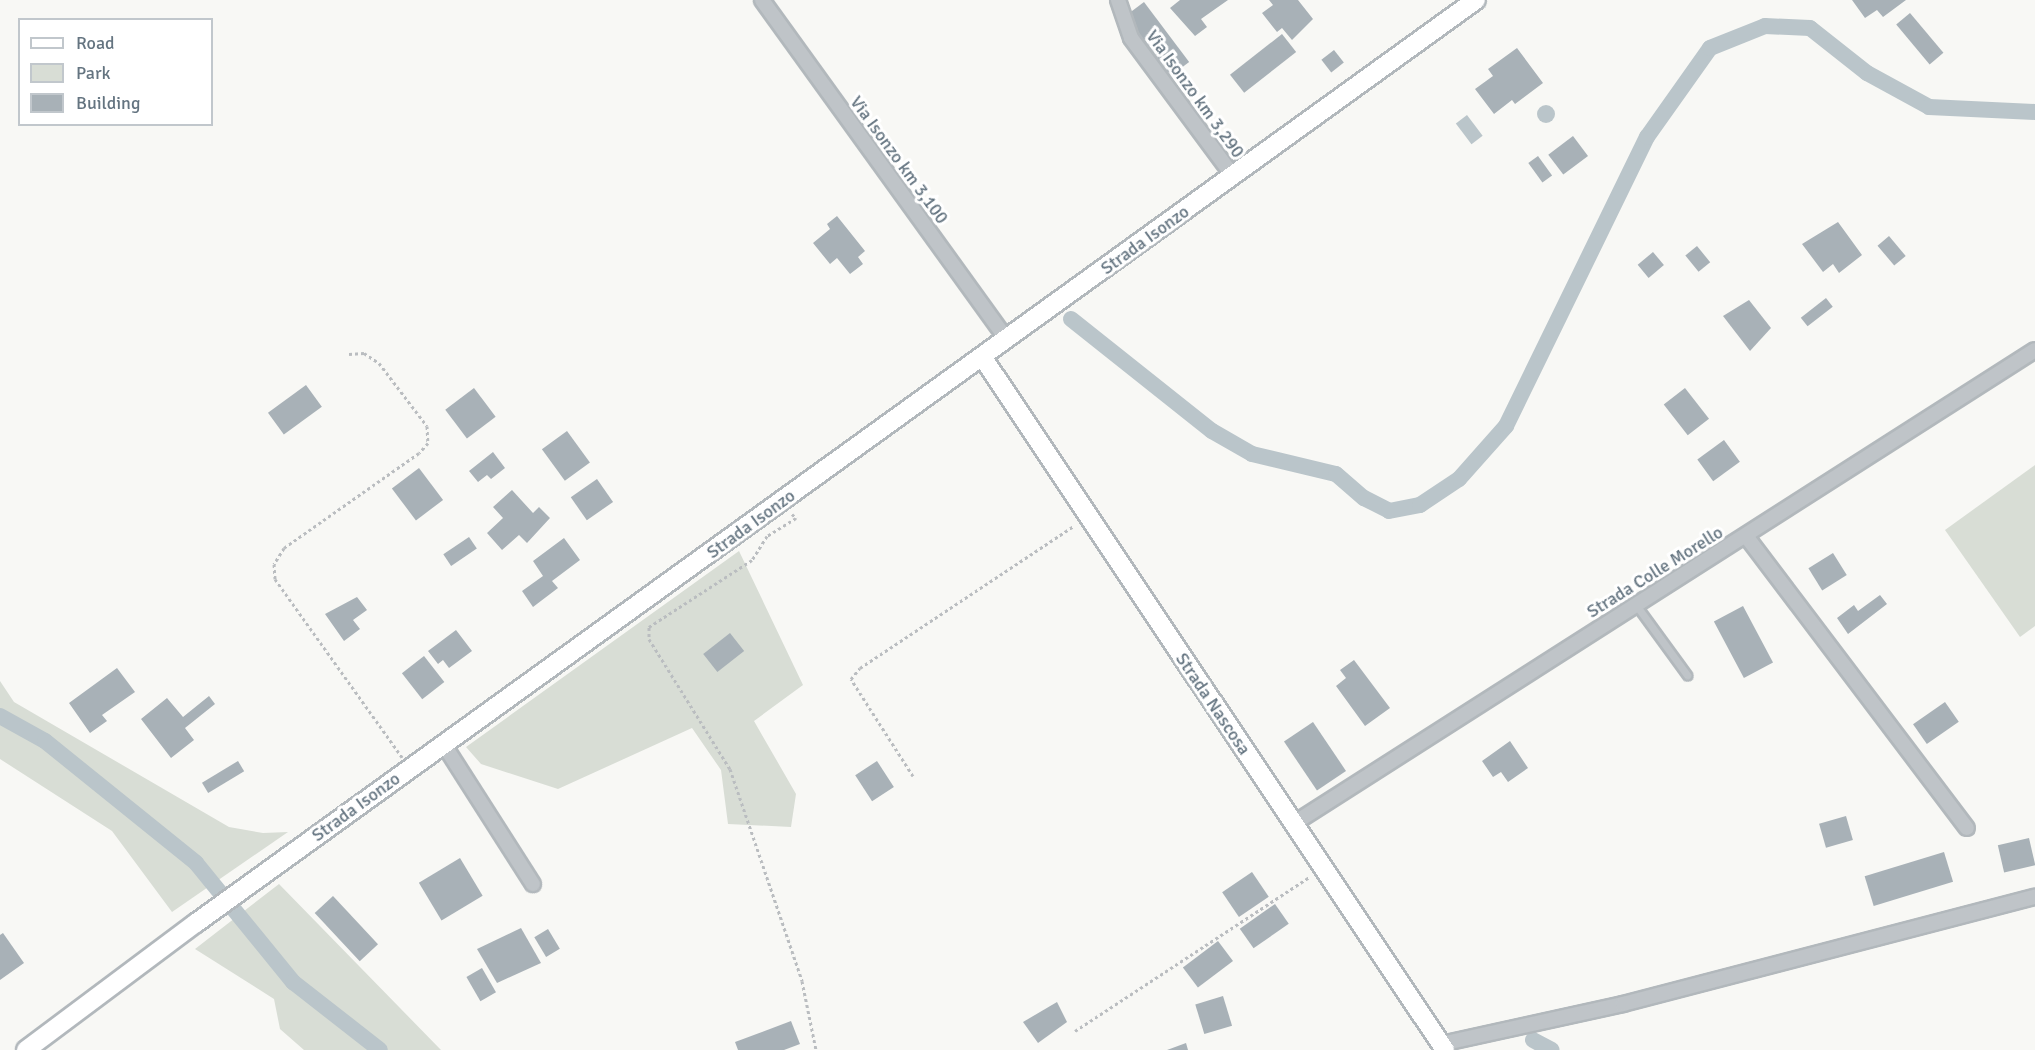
<!DOCTYPE html>
<html>
<head>
<meta charset="utf-8">
<style>
	body { margin:0 }
	#map { position:relative; width:2035px; height:1050px; overflow:hidden; background:#f8f8f5; font-family:Signika,sans-serif }
	div>[style] { position:absolute }
	[style*='--x'] { left:calc(var(--x)*1px); top:calc(var(--y)*1px); width:calc(var(--w)*1px); rotate:calc(var(--a)*1deg) }
	.green>* { inset:0; background:#d8ddd5 }
	.water>* { inset:0; background:#bac5ca; transform-origin:0 0 }
	.round { border-radius:50% }
	.canal>* { height:16px; margin:-8px; padding:0 8px; transform-origin:8px; border-radius:8px; background:#bac5ca }
	.building>* { inset:0; background:#a8b1b7; transform-origin:0 0 }
	.path>* { height:3px; margin-top:-1.5px; transform-origin:0; background:repeating-linear-gradient(90deg,#babdc0 0 3px,transparent 0 6px) }
	.roads { filter:drop-shadow(2px 0 #b2b8bc) drop-shadow(-2px 0 #b2b8bc) drop-shadow(0 2px #b2b8bc) drop-shadow(0 -2px #b2b8bc) }
	.lane>* { height:7px; margin:-3.5px; padding:0 3.5px; transform-origin:3.5px; border-radius:3.5px; background:#bfc4c8 }
	.street>* { height:14px; margin:-7px; padding:0 7px; transform-origin:7px; border-radius:7px; background:#bfc4c8 }
	.secondary>* { height:18px; margin:-9px; padding:0 9px; transform-origin:9px; border-radius:9px; background:#fff }
	span { translate:-50% -50%; white-space:nowrap; text-align:center; line-height:1.15; -webkit-text-stroke:6px #fff; paint-order:stroke }
	.street-label { font-size:18px; color:#647480 }
	.legend { position:absolute; left:18px; top:18px; width:195px; height:108px; box-sizing:border-box; background:#fff; border:2px solid #c1c7cc; margin:0; padding:8px 10px; list-style:none; font-size:18px; color:#647480 }
	.legend li { display:flex; align-items:center; gap:12px; height:30px }
	.legend b { width:30px; border:2px solid #c1c7cc }
</style>
</head>
<body>
<div id="map">
	<div class="green">
		<div style="clip-path:polygon(2035px 465px,2035px 626px,2020px 637px,1945px 530px)"></div>
		<div style="clip-path:polygon(739px 551px,803px 685px,754px 721px,796px 794px,791px 827px,728px 824px,721px 770px,692px 728px,558px 789px,481px 764px,466px 747px)"></div>
		<div style="clip-path:polygon(0 681px,14px 702px,229px 827px,263px 833px,288px 832px,172px 912px,112px 831px,0 759px)"></div>
		<div style="clip-path:polygon(279px 884px,441px 1050px,304px 1050px,280px 1029px,274px 999px,195px 949px)"></div>
	</div>
	<div class="water">
		<div class="round" style="left:1537px;top:105px;width:18px;height:18px"></div>
		<div style="left:1467px;top:115px;width:26px;height:14px;rotate:53deg"></div>
	</div>
	<div class="canal">
		<div style="--x:1071;--y:319;--w:180;--a:38.5"></div>
		<div style="--x:1212;--y:431;--w:46;--a:29.9"></div>
		<div style="--x:1252;--y:454;--w:86;--a:13.4"></div>
		<div style="--x:1336;--y:474;--w:37;--a:41"></div>
		<div style="--x:1364;--y:498;--w:28;--a:27"></div>
		<div style="--x:1389;--y:511;--w:32;--a:-11"></div>
		<div style="--x:1420;--y:505;--w:47;--a:-33.7"></div>
		<div style="--x:1459;--y:479;--w:71;--a:-48.4"></div>
		<div style="--x:1506;--y:426;--w:322;--a:-64"></div>
		<div style="--x:1647;--y:137;--w:109;--a:-54.7"></div>
		<div style="--x:1710;--y:48;--w:59;--a:-21.8"></div>
		<div style="--x:1765;--y:26;--w:45;--a:2.5"></div>
		<div style="--x:1810;--y:28;--w:73;--a:38.3"></div>
		<div style="--x:1867;--y:73;--w:71;--a:28.7"></div>
		<div style="--x:1929;--y:107;--w:106;--a:2.7"></div>
		<div style="--x:0;--y:716;--w:51;--a:29.1"></div>
		<div style="--x:45;--y:741;--w:194;--a:38.9"></div>
		<div style="--x:196;--y:863;--w:154;--a:50.8"></div>
		<div style="--x:293;--y:982;--w:110;--a:38"></div>
		<div style="--x:1533;--y:1040;--w:21;--a:28"></div>
	</div>
	<div class="building">
		<div style="clip-path:polygon(1180px 0,1228px 0,1201px 19px,1207px 27px,1195px 36px,1170px 8px)"></div>
		<div style="clip-path:polygon(1269px 0,1298px 0,1313px 19px,1292px 40px,1282px 28px,1277px 32px,1262px 13px,1273px 5px)"></div>
		<div style="clip-path:polygon(1852px 0,1906px 0,1883px 17px,1877px 10px,1865px 18px)"></div>
		<div style="left:1144px;top:2px;width:75px;height:25px;rotate:53deg"></div>
		<div style="left:1910px;top:13px;width:52px;height:18px;rotate:50deg"></div>
		<div style="left:1282px;top:34px;width:23px;height:66px;rotate:52deg"></div>
		<div style="clip-path:polygon(1517px 48px,1543px 83px,1515px 104px,1512px 100px,1494px 114px,1475px 89px,1493px 76px,1488px 69px)"></div>
		<div style="left:1334px;top:50px;width:16px;height:16px;rotate:52deg"></div>
		<div style="left:1573px;top:136px;width:25px;height:31px;rotate:53deg"></div>
		<div style="left:1538px;top:156px;width:24px;height:12px;rotate:54deg"></div>
		<div style="clip-path:polygon(837px 216px,865px 251px,858px 257px,863px 264px,850px 274px,837px 258px,830px 264px,813px 243px,830px 229px,827px 224px)"></div>
		<div style="clip-path:polygon(1838px 222px,1862px 255px,1839px 273px,1833px 264px,1823px 272px,1802px 244px)"></div>
		<div style="left:1889px;top:236px;width:26px;height:15px;rotate:50deg"></div>
		<div style="left:1697px;top:246px;width:21px;height:15px;rotate:51deg"></div>
		<div style="left:1653px;top:252px;width:17px;height:20px;rotate:50deg"></div>
		<div style="left:1826px;top:298px;width:11px;height:32px;rotate:52deg"></div>
		<div style="clip-path:polygon(1749px 300px,1771px 328px,1750px 351px,1723px 316px)"></div>
		<div style="left:306px;top:385px;width:27px;height:47px;rotate:54deg"></div>
		<div style="left:474px;top:388px;width:36px;height:36px;rotate:53deg"></div>
		<div style="left:1685px;top:388px;width:39px;height:27px;rotate:52deg"></div>
		<div style="left:567px;top:431px;width:39px;height:31px;rotate:54deg"></div>
		<div style="left:1724px;top:440px;width:27px;height:33px;rotate:54deg"></div>
		<div style="clip-path:polygon(493px 452px,505px 468px,491px 479px,487px 475px,478px 482px,469px 471px)"></div>
		<div style="left:419px;top:468px;width:40px;height:34px;rotate:53deg"></div>
		<div style="left:597px;top:479px;width:28px;height:32px;rotate:55deg"></div>
		<div style="clip-path:polygon(512px 490px,533px 513px,539px 507px,550px 518px,527px 543px,519px 535px,502px 550px,487px 533px,503px 518px,493px 507px)"></div>
		<div style="left:469px;top:537px;width:14px;height:31px;rotate:56deg"></div>
		<div style="clip-path:polygon(564px 538px,580px 560px,552px 581px,558px 588px,533px 607px,522px 591px,543px 576px,533px 561px)"></div>
		<div style="left:1833px;top:553px;width:26px;height:29px;rotate:58deg"></div>
		<div style="clip-path:polygon(1880px 595px,1887px 604px,1848px 634px,1837px 618px,1854px 605px,1858px 611px)"></div>
		<div style="clip-path:polygon(357px 597px,367px 610px,353px 620px,360px 629px,344px 641px,325px 614px)"></div>
		<div style="left:1743px;top:606px;width:64px;height:33px;rotate:62deg"></div>
		<div style="clip-path:polygon(456px 630px,472px 651px,449px 668px,443px 660px,438px 664px,428px 651px)"></div>
		<div style="left:730px;top:633px;width:23px;height:34px;rotate:52deg"></div>
		<div style="left:424px;top:656px;width:33px;height:28px;rotate:52deg"></div>
		<div style="clip-path:polygon(1354px 660px,1390px 708px,1365px 726px,1336px 686px,1346px 678px,1340px 670px)"></div>
		<div style="clip-path:polygon(117px 668px,135px 692px,102px 715px,107px 721px,90px 733px,69px 703px)"></div>
		<div style="clip-path:polygon(209px 696px,215px 704px,185px 728px,194px 740px,171px 758px,141px 719px,167px 698px,183px 717px)"></div>
		<div style="left:1945px;top:702px;width:24px;height:39px;rotate:55deg"></div>
		<div style="left:1313px;top:722px;width:59px;height:35px;rotate:56deg"></div>
		<div style="clip-path:polygon(1510px 741px,1528px 768px,1508px 782px,1501px 772px,1493px 777px,1482px 761px)"></div>
		<div style="left:238px;top:761px;width:12px;height:42px;rotate:59deg"></div>
		<div style="left:877px;top:761px;width:31px;height:26px;rotate:57deg"></div>
		<div style="left:1846px;top:816px;width:25px;height:28px;rotate:74deg"></div>
		<div style="left:2029px;top:838px;width:28px;height:32px;rotate:77deg"></div>
		<div style="left:1944px;top:852px;width:31px;height:83px;rotate:73deg"></div>
		<div style="left:460px;top:858px;width:44px;height:48px;rotate:59deg"></div>
		<div style="left:1252px;top:872px;width:30px;height:36px;rotate:56deg"></div>
		<div style="left:333px;top:896px;width:66px;height:25px;rotate:47deg"></div>
		<div style="left:1275px;top:904px;width:24px;height:43px;rotate:55deg"></div>
		<div style="clip-path:polygon(521px 928px,541px 963px,497px 983px,477px 949px)"></div>
		<div style="left:548px;top:929px;width:23px;height:16px;rotate:59deg"></div>
		<div style="clip-path:polygon(3px 933px,24px 963px,0 980px,0 935px)"></div>
		<div style="left:1218px;top:941px;width:25px;height:44px;rotate:53deg"></div>
		<div style="left:482px;top:968px;width:28px;height:18px;rotate:60deg"></div>
		<div style="left:1223px;top:996px;width:31px;height:29px;rotate:73deg"></div>
		<div style="clip-path:polygon(1057px 1002px,1067px 1022px,1038px 1043px,1023px 1022px)"></div>
		<div style="clip-path:polygon(791px 1021px,800px 1044px,784px 1050px,738px 1050px,735px 1042px)"></div>
		<div style="clip-path:polygon(1186px 1043px,1188px 1050px,1167px 1050px)"></div>
	</div>
	<div class="path">
		<div style="--x:349;--y:354;--w:15;--a:-4"></div>
		<div style="--x:364;--y:353;--w:18;--a:34"></div>
		<div style="--x:379;--y:363;--w:79;--a:52.7"></div>
		<div style="--x:427;--y:426;--w:17;--a:87"></div>
		<div style="--x:428;--y:443;--w:13;--a:132"></div>
		<div style="--x:419;--y:453;--w:165;--a:144.9"></div>
		<div style="--x:284;--y:548;--w:19;--a:122"></div>
		<div style="--x:274;--y:564;--w:15;--a:86"></div>
		<div style="--x:275;--y:579;--w:219;--a:54.5"></div>
		<div style="--x:792;--y:514;--w:6;--a:45"></div>
		<div style="--x:796;--y:518;--w:34;--a:148"></div>
		<div style="--x:767;--y:536;--w:28;--a:122"></div>
		<div style="--x:752;--y:560;--w:123;--a:147"></div>
		<div style="--x:649;--y:627;--w:12;--a:90"></div>
		<div style="--x:649;--y:639;--w:153;--a:58.1"></div>
		<div style="--x:730;--y:769;--w:224;--a:71.2"></div>
		<div style="--x:802;--y:981;--w:70;--a:78.5"></div>
		<div style="--x:913;--y:776;--w:115;--a:-122.6"></div>
		<div style="--x:851;--y:679;--w:14;--a:-51"></div>
		<div style="--x:860;--y:668;--w:257;--a:-33.6"></div>
		<div style="--x:1075;--y:1031;--w:280;--a:-33.3"></div>
	</div>
	<div class="roads">
		<div class="lane">
			<div style="--x:1636;--y:605;--w:87;--a:53.9"></div>
		</div>
		<div class="street">
			<div style="--x:762;--y:0;--w:419;--a:54.2"></div>
			<div style="--x:1118;--y:0;--w:40;--a:71.1"></div>
			<div style="--x:1131;--y:38;--w:172;--a:53.5"></div>
			<div style="--x:1746;--y:536;--w:366;--a:52.9"></div>
			<div style="--x:444;--y:745;--w:165;--a:57.4"></div>
			<div style="--x:1293;--y:824;--w:880;--a:-32.57"></div>
			<div style="--x:1441;--y:1044;--w:186;--a:-12.4"></div>
			<div style="--x:1623;--y:1004;--w:426;--a:-14.6"></div>
		</div>
		<div class="secondary">
			<div style="--x:983;--y:358;--w:832;--a:56.27"></div>
			<div style="--x:26;--y:1050;--w:212;--a:-36.8"></div>
			<div style="--x:196;--y:923;--w:1578;--a:-35.8"></div>
		</div>
	</div>
	<div class="street-label">
		<span style="left:1195px;top:94px;rotate:54deg">Via Isonzo km 3,290</span>
		<span style="left:899px;top:160px;rotate:54deg">Via Isonzo km 3,100</span>
		<span style="left:1145px;top:240px;rotate:-36deg">Strada Isonzo</span>
		<span style="left:751px;top:524px;rotate:-36deg">Strada Isonzo</span>
		<span style="left:1655px;top:572px;rotate:-32deg">Strada Colle Morello</span>
		<span style="left:1213px;top:704px;rotate:56deg">Strada Nascosa</span>
		<span style="left:356px;top:807px;rotate:-36deg">Strada Isonzo</span>
	</div>
	<ul class="legend">
	<li><b style="height:8px;background:#fff"></b>Road</li>
	<li><b style="height:16px;background:#d8ddd5"></b>Park</li>
	<li><b style="height:16px;background:#a8b1b7"></b>Building</li>
	</ul>
</div>
</body>
</html>
